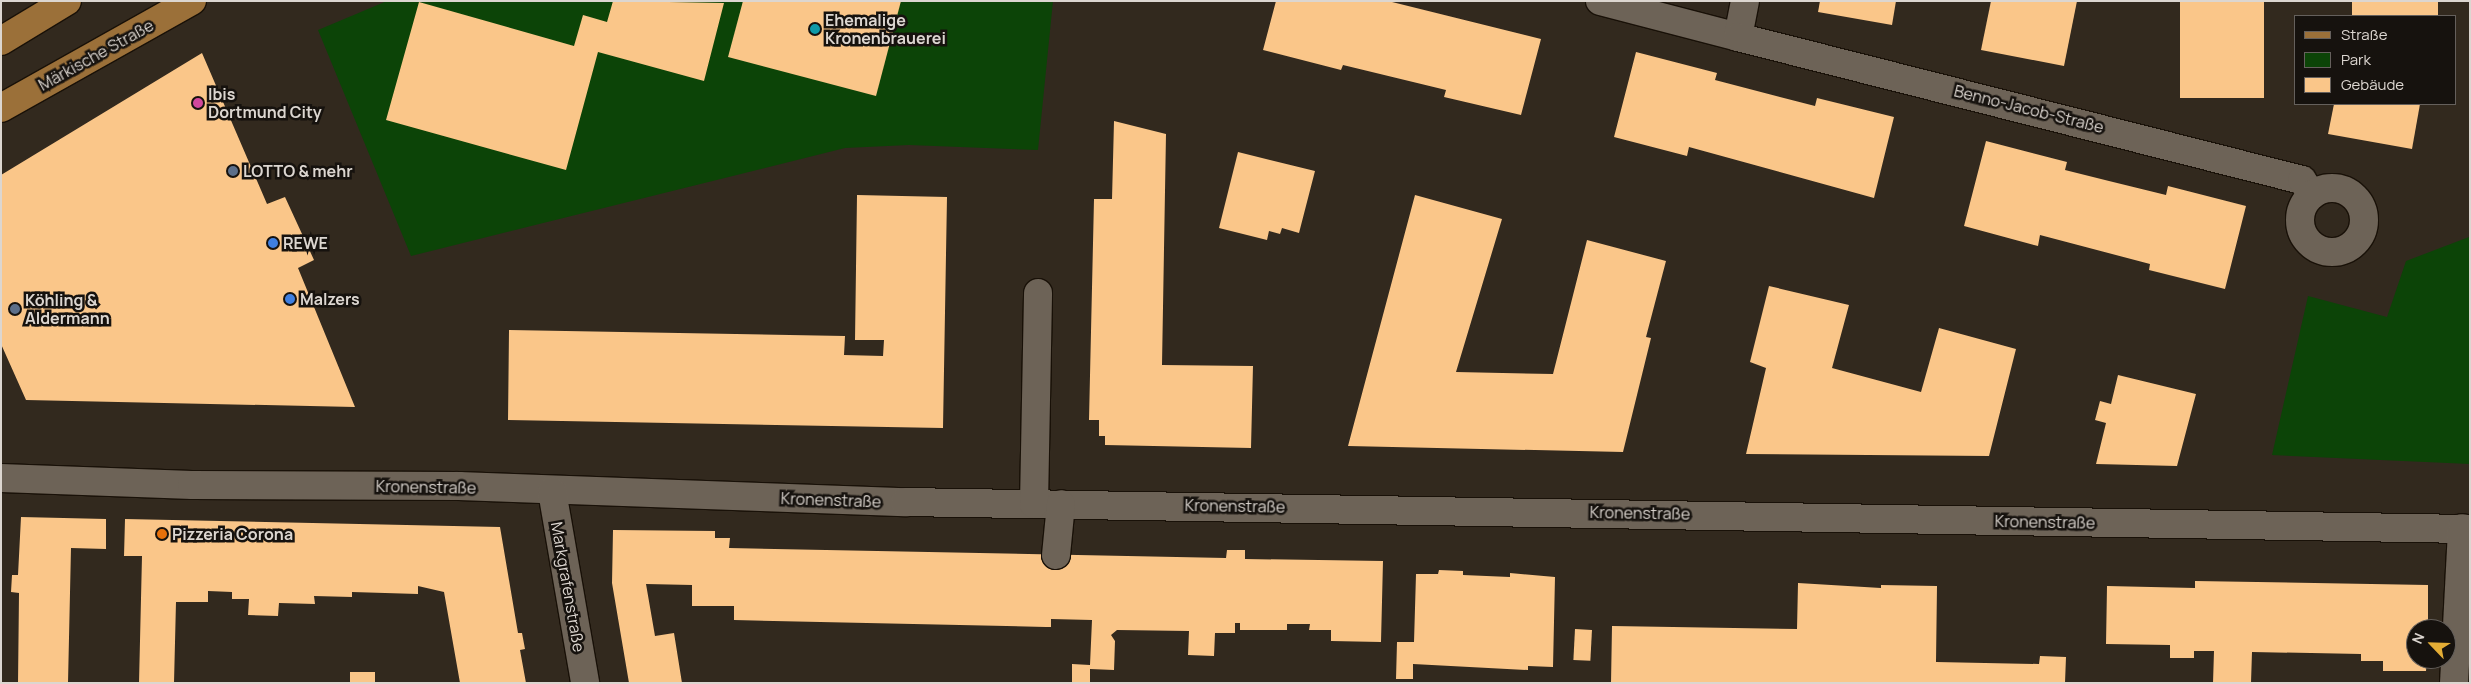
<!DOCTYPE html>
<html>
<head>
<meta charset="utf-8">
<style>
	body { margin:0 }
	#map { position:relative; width:2471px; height:684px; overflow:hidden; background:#32291e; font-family:Manrope,sans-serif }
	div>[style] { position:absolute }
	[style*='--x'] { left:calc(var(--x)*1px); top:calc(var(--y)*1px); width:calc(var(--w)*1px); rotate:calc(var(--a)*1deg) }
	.green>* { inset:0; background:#0c4407 }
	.building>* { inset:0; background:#fac689; transform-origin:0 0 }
	.roads { filter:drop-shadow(1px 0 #191108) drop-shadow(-1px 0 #191108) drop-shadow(0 1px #191108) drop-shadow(0 -1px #191108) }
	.minor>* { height:28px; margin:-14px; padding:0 14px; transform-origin:14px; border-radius:14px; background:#6d6357 }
	.minor>.ring { margin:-14px; padding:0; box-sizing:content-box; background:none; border:28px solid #6d6357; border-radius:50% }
	.major>* { height:28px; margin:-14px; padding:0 14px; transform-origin:14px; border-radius:14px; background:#9b7039 }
	.dots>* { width:14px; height:14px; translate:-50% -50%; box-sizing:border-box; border:2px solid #16120e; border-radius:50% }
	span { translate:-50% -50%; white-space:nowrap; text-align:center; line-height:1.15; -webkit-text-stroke:5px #16120e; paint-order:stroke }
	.poi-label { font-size:16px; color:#dcd6d0; font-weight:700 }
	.left { translate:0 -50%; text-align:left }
	.street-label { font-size:16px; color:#dcd6d0 }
	.frame { position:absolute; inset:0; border:2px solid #dcd6d0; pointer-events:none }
	.legend { position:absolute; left:2294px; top:15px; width:162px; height:90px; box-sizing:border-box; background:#16120e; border:1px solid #65605c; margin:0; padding:6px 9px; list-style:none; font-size:15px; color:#dcd6d0 }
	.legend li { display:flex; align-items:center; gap:10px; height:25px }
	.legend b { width:25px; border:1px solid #65605c }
	.north { position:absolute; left:2406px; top:619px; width:50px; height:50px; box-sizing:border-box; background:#16120e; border:1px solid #65605c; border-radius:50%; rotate:294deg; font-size:14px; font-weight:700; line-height:20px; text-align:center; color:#dcd6d0 }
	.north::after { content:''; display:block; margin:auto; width:18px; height:22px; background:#e4ad35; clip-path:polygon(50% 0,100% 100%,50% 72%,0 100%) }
</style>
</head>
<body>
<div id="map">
	<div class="green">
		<div style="clip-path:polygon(387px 1px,1053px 1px,1038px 150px,909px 145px,845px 148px,411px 256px,318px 30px)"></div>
		<div style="clip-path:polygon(2470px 232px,2470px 464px,2272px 455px,2308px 296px,2387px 317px,2406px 261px,2469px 237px)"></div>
	</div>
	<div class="building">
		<div style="clip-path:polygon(613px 1px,724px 3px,704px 81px,598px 52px,566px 170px,386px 120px,419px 2px,574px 46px,583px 15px,607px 22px)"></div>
		<div style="clip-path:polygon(743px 1px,901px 1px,876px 96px,728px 57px)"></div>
		<div style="clip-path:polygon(1276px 1px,1388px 1px,1541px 39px,1521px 115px,1444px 97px,1446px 90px,1343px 65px,1341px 70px,1263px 50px)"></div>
		<div style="clip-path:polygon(1820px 1px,1896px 1px,1892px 25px,1818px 12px)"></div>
		<div style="clip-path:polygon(1991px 1px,2077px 1px,2064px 66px,1981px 50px)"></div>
		<div style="left:2180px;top:1px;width:84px;height:97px"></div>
		<div style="left:2352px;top:1px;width:86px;height:15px"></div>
		<div style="clip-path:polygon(1636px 52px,1717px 73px,1715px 80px,1815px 106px,1817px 98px,1894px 117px,1874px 198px,1689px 147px,1687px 156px,1614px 137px)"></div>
		<div style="clip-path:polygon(202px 53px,267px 204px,285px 197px,314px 260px,298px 268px,355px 407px,26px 400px,1px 344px,1px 175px)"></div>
		<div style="clip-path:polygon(2334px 104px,2420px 104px,2412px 149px,2328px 134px)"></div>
		<div style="clip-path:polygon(1114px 121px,1166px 134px,1162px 365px,1253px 366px,1251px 448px,1105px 445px,1105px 436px,1099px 436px,1099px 420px,1089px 420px,1094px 199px,1112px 199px)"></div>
		<div style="clip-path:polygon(1986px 141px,2067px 162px,2065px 170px,2109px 181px,2166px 195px,2168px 186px,2246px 206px,2225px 289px,2149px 270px,2150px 264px,2040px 235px,2038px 246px,1964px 226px)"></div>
		<div style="clip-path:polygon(1238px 152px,1315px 171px,1299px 233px,1282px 228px,1280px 234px,1269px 231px,1267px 240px,1219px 228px)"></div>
		<div style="clip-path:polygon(857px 195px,947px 197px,943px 428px,508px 420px,509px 330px,845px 336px,844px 355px,883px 356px,884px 340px,855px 340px)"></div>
		<div style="clip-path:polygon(1415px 195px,1502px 219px,1456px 372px,1553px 374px,1587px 240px,1666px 261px,1646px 337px,1651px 338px,1623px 452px,1348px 446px)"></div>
		<div style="clip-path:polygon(1769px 286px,1849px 305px,1832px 368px,1921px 392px,1939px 328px,2016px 349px,1989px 456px,1746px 454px,1766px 368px,1750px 362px)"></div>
		<div style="clip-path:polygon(2118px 375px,2196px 394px,2177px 466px,2096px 464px,2106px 423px,2095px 420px,2100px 401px,2111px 404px)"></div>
		<div style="clip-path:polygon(21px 517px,106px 519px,106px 549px,71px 548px,68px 683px,18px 683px,19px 593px,11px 592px,12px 575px,18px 575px)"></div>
		<div style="clip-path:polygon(125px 519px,500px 527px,518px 633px,522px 633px,525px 649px,520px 650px,526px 683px,460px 683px,444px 592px,418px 586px,418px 594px,352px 592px,352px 597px,314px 596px,315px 604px,279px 603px,278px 616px,248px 615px,249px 599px,232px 599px,232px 592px,208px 591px,208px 602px,176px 602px,174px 683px,139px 683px,142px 556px,124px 556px)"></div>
		<div style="clip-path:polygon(613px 530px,715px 531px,715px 538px,730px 538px,729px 548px,1226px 558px,1227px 550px,1245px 550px,1245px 559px,1383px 561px,1381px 642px,1331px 641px,1331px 630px,1309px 630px,1310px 624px,1287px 624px,1287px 630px,1240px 630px,1240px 623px,1235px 623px,1235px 633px,1215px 633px,1214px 656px,1188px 655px,1189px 631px,1117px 630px,1111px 635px,1115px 641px,1114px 670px,1090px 669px,1090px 683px,1072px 683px,1072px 664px,1090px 665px,1092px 620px,1051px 619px,1051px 627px,1046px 627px,734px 620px,734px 606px,692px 606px,692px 585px,646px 584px,655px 636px,674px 633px,682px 683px,629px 683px,612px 583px)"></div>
		<div style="clip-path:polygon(1439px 570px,1463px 571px,1463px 575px,1510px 577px,1510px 573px,1555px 577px,1553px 667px,1528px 666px,1528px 670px,1413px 664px,1413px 679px,1396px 679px,1397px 642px,1414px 642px,1416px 574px,1438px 574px)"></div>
		<div style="clip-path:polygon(2195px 581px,2428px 585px,2428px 629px,2416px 629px,2416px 659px,2427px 659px,2426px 671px,2383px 671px,2383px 661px,2361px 661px,2361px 654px,2252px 652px,2251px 683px,2213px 683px,2214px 651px,2194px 651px,2194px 658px,2170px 658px,2170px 645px,2106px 644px,2107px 586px,2195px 588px)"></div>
		<div style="clip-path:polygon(1798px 583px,1881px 588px,1881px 585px,1937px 586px,1936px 662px,2039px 664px,2040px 656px,2066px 657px,2065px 683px,1611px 683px,1612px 626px,1797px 629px)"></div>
		<div style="left:1575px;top:629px;width:17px;height:31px;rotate:3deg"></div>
		<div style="left:350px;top:672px;width:25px;height:11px"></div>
	</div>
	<div class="roads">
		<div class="minor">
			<div style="--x:1600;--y:1;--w:143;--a:14.6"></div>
			<div style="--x:1738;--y:37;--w:37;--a:-79"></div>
			<div style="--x:1738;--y:37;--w:582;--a:14.23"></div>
			<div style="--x:2302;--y:180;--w:18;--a:56"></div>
			<div class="ring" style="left:2300px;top:188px;width:36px;height:36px"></div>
			<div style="--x:1;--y:478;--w:191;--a:2.1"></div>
			<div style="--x:192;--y:485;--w:267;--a:0.2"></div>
			<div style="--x:459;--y:486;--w:446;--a:2.1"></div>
			<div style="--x:905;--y:502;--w:1565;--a:0.99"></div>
			<div style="--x:552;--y:491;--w:195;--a:80.2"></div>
			<div style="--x:1034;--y:504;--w:211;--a:-88.9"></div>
			<div style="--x:1056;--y:555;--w:51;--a:-84.4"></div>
			<div style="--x:2454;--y:683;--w:155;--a:-87"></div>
		</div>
		<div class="major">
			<div style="--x:1;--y:41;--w:77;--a:-31.2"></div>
			<div style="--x:1;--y:108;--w:219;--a:-29.3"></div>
		</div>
	</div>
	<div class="dots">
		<div style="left:815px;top:29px;background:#0f9aa8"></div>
		<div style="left:198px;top:103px;background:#d1479c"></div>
		<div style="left:233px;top:171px;background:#5c6f8a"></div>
		<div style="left:273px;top:243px;background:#3f7fe0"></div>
		<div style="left:290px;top:299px;background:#3f7fe0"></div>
		<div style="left:15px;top:309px;background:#5c6f8a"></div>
		<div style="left:162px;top:534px;background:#e8710a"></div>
	</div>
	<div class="poi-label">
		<span class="left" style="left:825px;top:29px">Ehemalige<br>Kronenbrauerei</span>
		<span class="left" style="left:208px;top:103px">Ibis<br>Dortmund City</span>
		<span class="left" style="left:243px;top:171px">LOTTO &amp; mehr</span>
		<span class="left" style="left:283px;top:243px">REWE</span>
		<span class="left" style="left:300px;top:299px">Malzers</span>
		<span class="left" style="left:25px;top:309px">Köhling &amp;<br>Aldermann</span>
		<span class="left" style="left:172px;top:534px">Pizzeria Corona</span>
	</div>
	<div class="street-label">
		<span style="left:96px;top:55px;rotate:-29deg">Märkische Straße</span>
		<span style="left:2029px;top:109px;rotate:14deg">Benno-Jacob-Straße</span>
		<span style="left:426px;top:487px;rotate:1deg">Kronenstraße</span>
		<span style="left:831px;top:500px;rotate:2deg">Kronenstraße</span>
		<span style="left:1235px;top:506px;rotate:1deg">Kronenstraße</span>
		<span style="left:1640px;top:513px;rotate:1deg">Kronenstraße</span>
		<span style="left:2045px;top:522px;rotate:1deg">Kronenstraße</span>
		<span style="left:568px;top:587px;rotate:80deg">Markgrafenstraße</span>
	</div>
	<div class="frame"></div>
	<ul class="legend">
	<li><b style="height:6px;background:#9b7039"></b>Straße</li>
	<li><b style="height:14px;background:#0c4407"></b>Park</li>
	<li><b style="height:14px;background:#fac689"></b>Gebäude</li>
	</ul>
	<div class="north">N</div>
</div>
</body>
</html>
